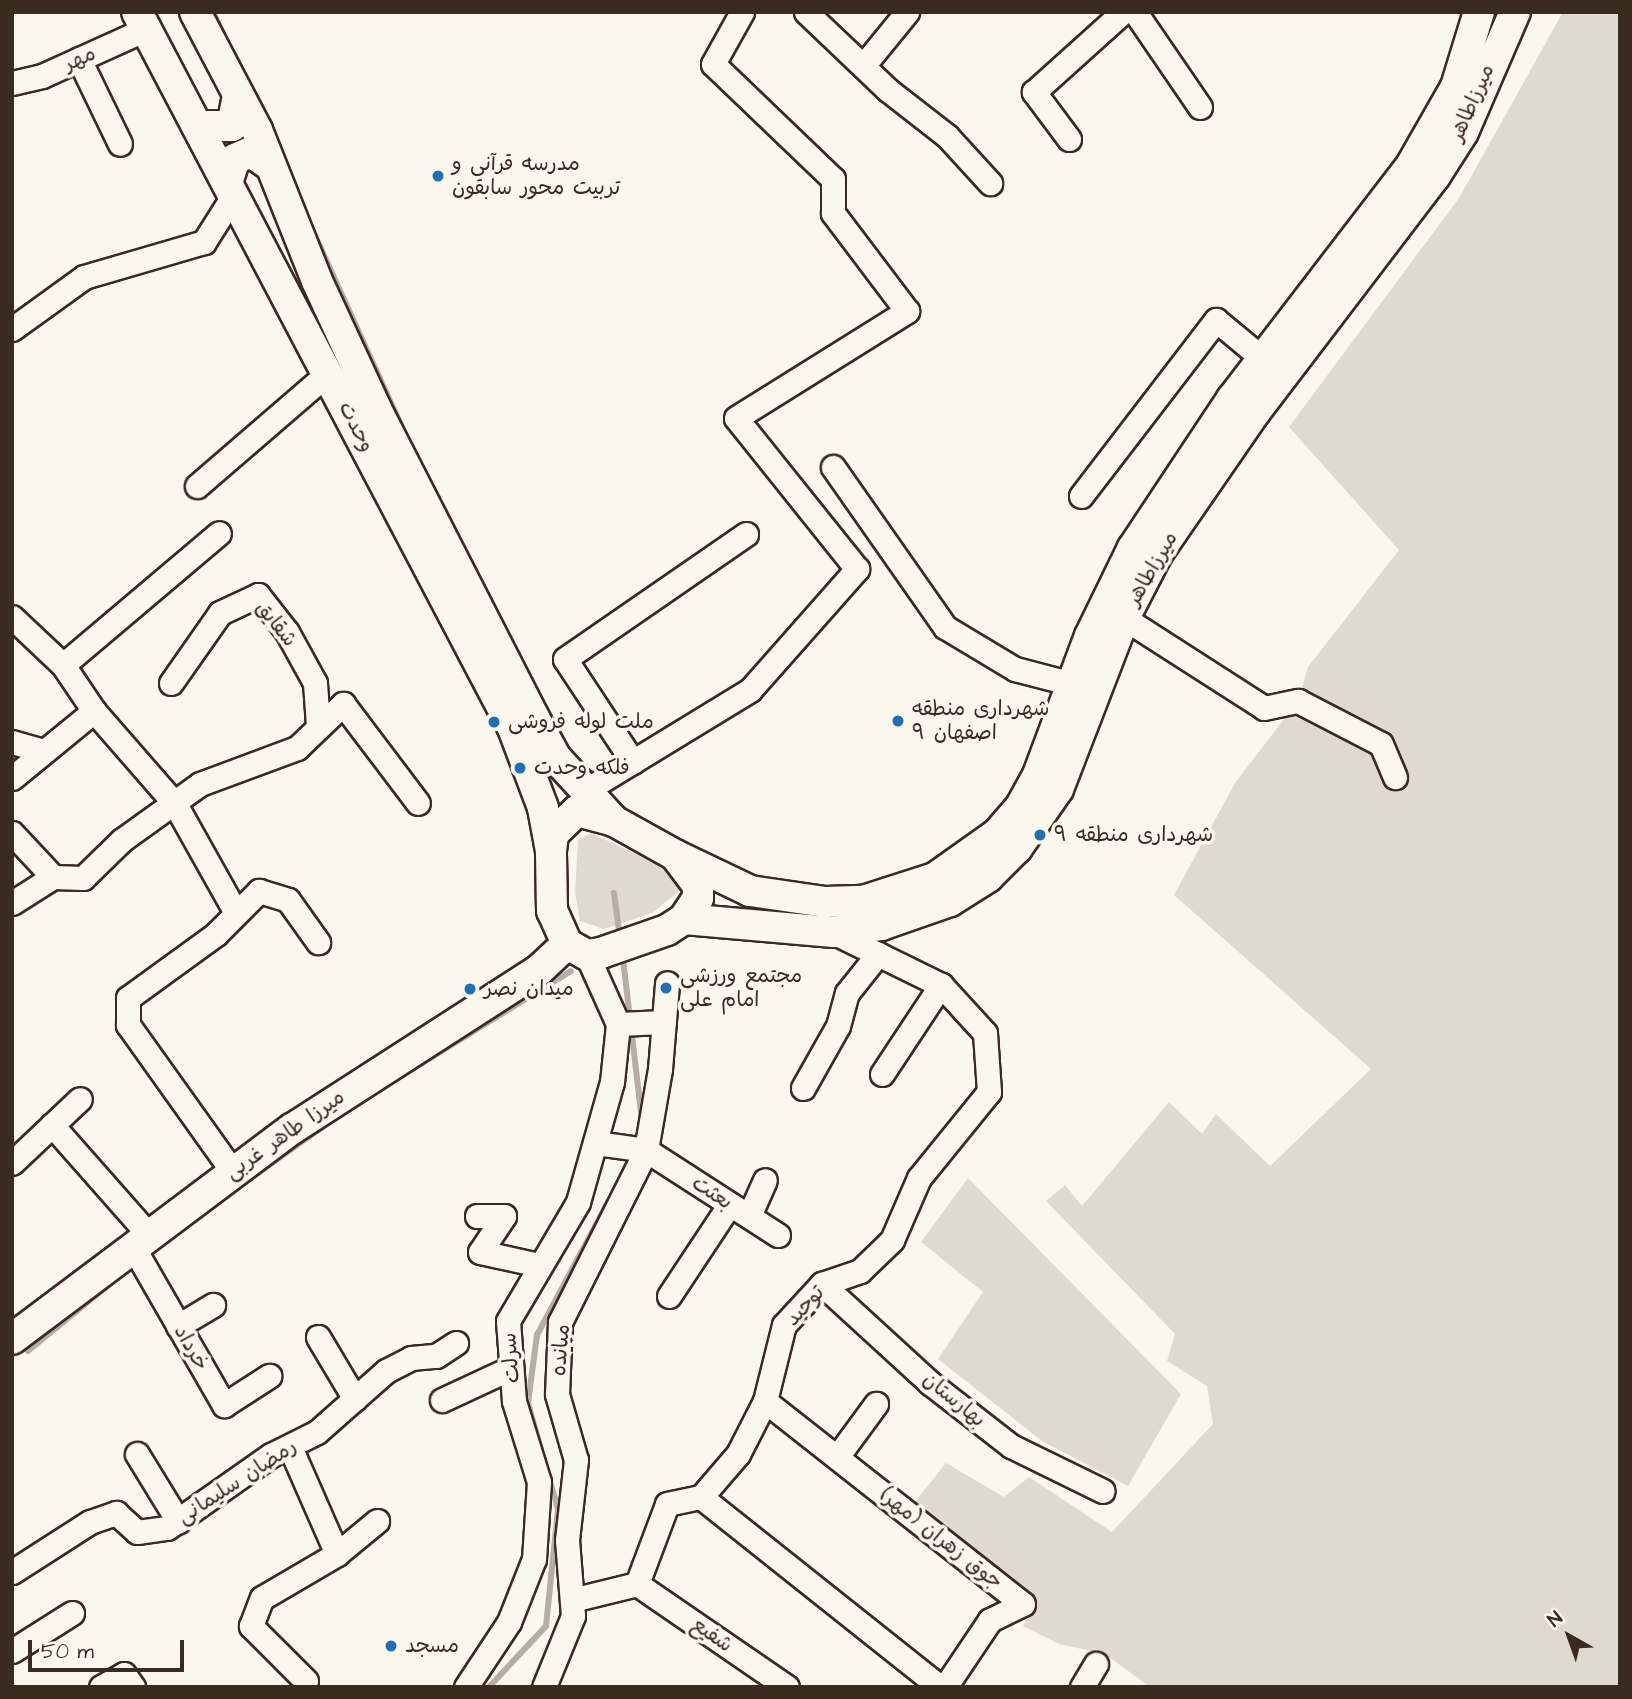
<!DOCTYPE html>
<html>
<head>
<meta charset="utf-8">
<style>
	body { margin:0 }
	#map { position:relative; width:1632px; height:1699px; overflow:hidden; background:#fbf7ec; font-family:"Architects Daughter","Playpen Sans Arabic",sans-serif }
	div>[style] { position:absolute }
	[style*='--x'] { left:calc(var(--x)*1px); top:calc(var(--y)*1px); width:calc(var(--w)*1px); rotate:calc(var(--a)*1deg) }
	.green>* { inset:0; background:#dfd9ce }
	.stream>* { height:6px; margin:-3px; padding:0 3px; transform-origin:3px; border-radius:3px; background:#b6aea2 }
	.roads { filter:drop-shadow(2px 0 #3b2a1e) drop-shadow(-2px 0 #3b2a1e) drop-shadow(0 2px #3b2a1e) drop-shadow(0 -2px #3b2a1e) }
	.minor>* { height:23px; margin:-11.5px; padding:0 11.5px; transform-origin:11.5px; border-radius:11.5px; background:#fbf7ec }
	.major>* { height:30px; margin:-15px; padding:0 15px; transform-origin:15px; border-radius:15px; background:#fbf7ec }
	.dots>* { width:19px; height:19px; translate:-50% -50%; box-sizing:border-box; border:4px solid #fbf7ec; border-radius:50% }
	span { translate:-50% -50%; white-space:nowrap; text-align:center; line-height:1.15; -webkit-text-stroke:7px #fbf7ec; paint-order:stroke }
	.street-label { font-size:21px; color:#3b2a1e }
	.poi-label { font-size:21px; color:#3b2a1e }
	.left { translate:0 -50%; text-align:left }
	.frame { position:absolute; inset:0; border:14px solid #3b2a1e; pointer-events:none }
	.north { position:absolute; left:1534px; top:1601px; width:70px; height:70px; -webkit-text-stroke:5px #fbf7ec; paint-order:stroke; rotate:320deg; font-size:19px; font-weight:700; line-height:28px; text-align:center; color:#3b2a1e }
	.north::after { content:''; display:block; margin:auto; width:24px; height:32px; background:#3b2a1e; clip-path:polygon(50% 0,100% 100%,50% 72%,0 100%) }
	.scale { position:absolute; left:28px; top:1640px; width:156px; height:32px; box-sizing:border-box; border:4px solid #3b2a1e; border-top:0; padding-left:9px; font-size:21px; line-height:24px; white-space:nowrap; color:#3b2a1e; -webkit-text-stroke:5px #fbf7ec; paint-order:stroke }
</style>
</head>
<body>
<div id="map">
	<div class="green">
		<div style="clip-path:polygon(1563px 12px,1620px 12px,1620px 1687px,1150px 1687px,1105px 1654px,1059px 1644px,1023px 1626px,1034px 1609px,1034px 1596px,911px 1507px,946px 1463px,1004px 1497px,1029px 1477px,1112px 1532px,1213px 1424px,1207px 1386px,1167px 1361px,1175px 1334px,1046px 1201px,1065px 1185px,1082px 1206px,1169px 1102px,1202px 1134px,1216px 1114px,1270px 1166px,1371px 1069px,1174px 895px,1235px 783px,1298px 701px,1308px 667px,1399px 550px,1289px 427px,1459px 198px)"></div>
		<div style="clip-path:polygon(591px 833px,662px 866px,683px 888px,652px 913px,604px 929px,580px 921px,575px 892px,578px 840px)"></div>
		<div style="clip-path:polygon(968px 1178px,1181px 1394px,1128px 1486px,1042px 1441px,938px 1359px,983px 1292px,921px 1242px)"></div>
	</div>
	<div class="stream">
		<div style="--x:213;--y:12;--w:23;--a:65"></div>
		<div style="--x:313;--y:231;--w:215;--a:65.6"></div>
		<div style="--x:614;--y:893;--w:45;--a:82.4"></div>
		<div style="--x:623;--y:959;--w:162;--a:83.3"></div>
		<div style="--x:393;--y:1081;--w:209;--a:-31.7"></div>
		<div style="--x:251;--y:1178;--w:98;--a:-35.5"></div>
		<div style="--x:28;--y:1351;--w:99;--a:-39.3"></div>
		<div style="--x:545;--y:1464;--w:63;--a:-105.6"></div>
		<div style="--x:528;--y:1403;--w:69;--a:-82.5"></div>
		<div style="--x:537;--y:1335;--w:151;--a:-61.9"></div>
		<div style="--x:489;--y:1687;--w:83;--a:-46.9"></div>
		<div style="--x:546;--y:1626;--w:118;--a:-84.1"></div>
		<div style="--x:558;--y:1509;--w:35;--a:-106"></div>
	</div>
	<div class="roads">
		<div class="minor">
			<div style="--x:806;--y:12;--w:113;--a:43.6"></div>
			<div style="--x:888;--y:90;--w:75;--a:37.9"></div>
			<div style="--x:947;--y:136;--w:64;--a:47.5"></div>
			<div style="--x:1135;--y:12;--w:115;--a:55.6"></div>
			<div style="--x:79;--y:59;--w:94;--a:64.2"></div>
			<div style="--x:863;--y:66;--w:70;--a:-50.8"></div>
			<div style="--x:12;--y:83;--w:31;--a:-13"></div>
			<div style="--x:42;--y:76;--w:114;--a:-24.3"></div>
			<div style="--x:1069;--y:139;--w:59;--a:-126.7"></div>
			<div style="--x:1034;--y:92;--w:120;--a:-42"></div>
			<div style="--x:12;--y:329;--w:89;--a:-35.8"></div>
			<div style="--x:84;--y:277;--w:125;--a:-16.3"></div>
			<div style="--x:204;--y:242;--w:54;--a:-57.8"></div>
			<div style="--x:833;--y:467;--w:195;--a:55"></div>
			<div style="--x:945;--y:627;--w:82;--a:31"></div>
			<div style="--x:1015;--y:669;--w:60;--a:14.5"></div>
			<div style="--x:197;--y:486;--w:173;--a:-40.8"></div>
			<div style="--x:1081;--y:496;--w:222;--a:-52.5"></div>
			<div style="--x:1216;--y:320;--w:61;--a:39.7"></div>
			<div style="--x:12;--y:617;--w:70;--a:43.3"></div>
			<div style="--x:63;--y:665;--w:55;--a:56"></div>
			<div style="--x:94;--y:711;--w:123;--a:48.9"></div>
			<div style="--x:175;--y:804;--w:123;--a:60.7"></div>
			<div style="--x:1124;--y:618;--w:166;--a:32.7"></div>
			<div style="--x:1264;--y:708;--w:35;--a:-12"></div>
			<div style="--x:1298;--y:701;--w:93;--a:27.4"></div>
			<div style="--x:1381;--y:744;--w:36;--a:67"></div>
			<div style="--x:63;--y:665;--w:204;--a:-40.2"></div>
			<div style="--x:171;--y:683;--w:85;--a:-55"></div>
			<div style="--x:220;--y:613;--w:42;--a:-25.3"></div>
			<div style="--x:258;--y:595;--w:47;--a:51.9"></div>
			<div style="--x:287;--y:632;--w:58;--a:61.2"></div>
			<div style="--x:315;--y:683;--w:43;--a:86"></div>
			<div style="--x:12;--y:742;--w:32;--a:16"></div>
			<div style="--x:633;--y:762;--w:123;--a:-123.4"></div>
			<div style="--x:565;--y:659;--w:220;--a:-34.6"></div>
			<div style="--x:12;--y:778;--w:106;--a:-39.3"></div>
			<div style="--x:583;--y:792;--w:196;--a:-31.4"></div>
			<div style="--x:750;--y:690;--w:162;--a:-48.5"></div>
			<div style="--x:857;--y:569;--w:193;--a:-128.7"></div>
			<div style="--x:736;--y:418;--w:202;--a:-32"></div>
			<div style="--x:907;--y:311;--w:123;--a:-127.1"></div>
			<div style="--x:833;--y:213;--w:34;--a:-90"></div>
			<div style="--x:833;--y:179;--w:166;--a:-136.2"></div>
			<div style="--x:713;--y:64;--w:60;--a:-60.9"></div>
			<div style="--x:12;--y:833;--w:60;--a:47"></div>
			<div style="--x:53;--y:877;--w:30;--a:2"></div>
			<div style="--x:83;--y:878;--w:54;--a:-44.3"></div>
			<div style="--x:122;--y:840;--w:96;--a:-35.7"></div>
			<div style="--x:200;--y:784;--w:103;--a:-20.4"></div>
			<div style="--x:297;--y:748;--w:64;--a:-43.7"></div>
			<div style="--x:343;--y:704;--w:124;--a:52.9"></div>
			<div style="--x:12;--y:903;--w:49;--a:-32.4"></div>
			<div style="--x:618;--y:1024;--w:46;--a:-2.5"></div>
			<div style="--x:882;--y:1074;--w:107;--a:-56.5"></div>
			<div style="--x:803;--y:1088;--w:71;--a:-60.6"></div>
			<div style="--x:838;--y:1026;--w:34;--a:-75"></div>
			<div style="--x:847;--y:993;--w:50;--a:-51.5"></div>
			<div style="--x:52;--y:1125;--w:145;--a:48.6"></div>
			<div style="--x:596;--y:1143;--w:50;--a:8"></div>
			<div style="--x:646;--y:1150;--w:157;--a:32.8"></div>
			<div style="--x:12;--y:1163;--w:93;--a:-43.3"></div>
			<div style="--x:233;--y:1172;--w:181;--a:-125.5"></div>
			<div style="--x:128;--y:1025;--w:27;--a:-90"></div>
			<div style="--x:128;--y:998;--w:109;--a:-36"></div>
			<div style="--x:216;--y:934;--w:61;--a:-45"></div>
			<div style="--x:259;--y:891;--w:30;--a:17"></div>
			<div style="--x:288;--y:900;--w:52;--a:54.5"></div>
			<div style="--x:477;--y:1216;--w:27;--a:0"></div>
			<div style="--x:504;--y:1216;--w:43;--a:123.7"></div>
			<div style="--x:480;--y:1252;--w:60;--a:12.4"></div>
			<div style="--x:749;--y:1216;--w:39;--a:-66"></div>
			<div style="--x:132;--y:1245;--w:185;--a:60.1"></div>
			<div style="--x:224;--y:1405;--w:54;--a:-32.8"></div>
			<div style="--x:822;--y:1284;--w:147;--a:42.5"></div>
			<div style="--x:930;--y:1383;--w:103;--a:37.9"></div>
			<div style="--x:1011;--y:1446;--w:102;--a:26.1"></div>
			<div style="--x:669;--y:1296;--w:110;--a:-56.5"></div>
			<div style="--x:178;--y:1326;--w:41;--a:-31"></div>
			<div style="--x:318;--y:1337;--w:72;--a:59.2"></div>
			<div style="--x:442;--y:1400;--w:76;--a:-24.9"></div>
			<div style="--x:765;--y:1401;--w:328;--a:38.2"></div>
			<div style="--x:1023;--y:1604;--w:37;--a:154"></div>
			<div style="--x:990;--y:1620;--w:81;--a:123.9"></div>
			<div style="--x:290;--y:1447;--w:117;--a:66.3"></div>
			<div style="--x:137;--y:1454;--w:79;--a:58.5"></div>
			<div style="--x:837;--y:1457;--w:66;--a:-53.7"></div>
			<div style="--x:701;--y:1497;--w:305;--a:38.5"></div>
			<div style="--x:12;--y:1572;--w:93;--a:-32.7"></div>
			<div style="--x:90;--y:1522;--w:28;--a:-19"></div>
			<div style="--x:116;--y:1513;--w:28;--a:42"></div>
			<div style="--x:137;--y:1532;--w:30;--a:-8"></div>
			<div style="--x:167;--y:1528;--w:127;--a:-35.1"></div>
			<div style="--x:271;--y:1455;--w:51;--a:-26.6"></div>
			<div style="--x:317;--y:1432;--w:92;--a:-41.5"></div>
			<div style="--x:386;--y:1371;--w:28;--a:-27"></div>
			<div style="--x:411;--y:1358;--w:25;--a:-5"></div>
			<div style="--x:436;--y:1356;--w:24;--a:-33"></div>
			<div style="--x:637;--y:1584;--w:182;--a:34.5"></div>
			<div style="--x:572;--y:1600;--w:67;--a:-13.8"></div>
			<div style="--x:637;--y:1584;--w:85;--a:-69.4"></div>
			<div style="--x:667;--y:1504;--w:35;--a:-12"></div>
			<div style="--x:701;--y:1497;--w:57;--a:-49.3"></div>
			<div style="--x:738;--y:1454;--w:59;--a:-63"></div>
			<div style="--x:765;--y:1401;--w:78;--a:-76"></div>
			<div style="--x:784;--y:1325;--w:56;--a:-47.2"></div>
			<div style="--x:822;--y:1284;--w:40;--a:-18.9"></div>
			<div style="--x:860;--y:1271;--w:45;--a:-44.1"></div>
			<div style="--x:892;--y:1240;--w:68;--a:-66.5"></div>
			<div style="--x:919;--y:1178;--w:111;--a:-50.9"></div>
			<div style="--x:989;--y:1092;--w:59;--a:-93.9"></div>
			<div style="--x:985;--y:1033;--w:65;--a:-132.5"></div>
			<div style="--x:941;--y:985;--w:120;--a:-153.9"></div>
			<div style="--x:12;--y:1651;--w:71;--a:-32.3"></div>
			<div style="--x:306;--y:1681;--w:78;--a:-135"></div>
			<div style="--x:251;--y:1626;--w:30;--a:-69"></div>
			<div style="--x:262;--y:1598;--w:87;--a:-30.4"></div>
			<div style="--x:337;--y:1554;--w:52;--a:-39.5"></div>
			<div style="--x:101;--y:1687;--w:26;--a:-29"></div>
			<div style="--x:124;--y:1674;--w:16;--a:55"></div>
			<div style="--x:466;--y:1687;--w:78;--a:-56.5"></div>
			<div style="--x:509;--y:1622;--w:68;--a:-68.4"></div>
			<div style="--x:534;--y:1559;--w:77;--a:-86.3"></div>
			<div style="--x:539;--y:1482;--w:85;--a:-107.2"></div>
			<div style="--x:514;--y:1401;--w:80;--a:-94.3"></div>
			<div style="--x:508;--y:1321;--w:138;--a:-59.5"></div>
			<div style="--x:578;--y:1202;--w:125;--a:-74.2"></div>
			<div style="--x:612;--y:1082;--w:58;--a:-84.1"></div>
			<div style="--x:618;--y:1024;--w:76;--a:-114.2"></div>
			<div style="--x:544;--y:1687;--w:77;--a:-67.8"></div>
			<div style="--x:573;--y:1616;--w:76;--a:-94.5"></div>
			<div style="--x:567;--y:1540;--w:81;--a:-83.6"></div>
			<div style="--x:576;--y:1460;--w:69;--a:-106.1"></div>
			<div style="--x:557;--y:1394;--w:72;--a:-87.6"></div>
			<div style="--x:560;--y:1322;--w:192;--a:-63.4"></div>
			<div style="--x:646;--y:1150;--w:82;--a:-80.2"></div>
			<div style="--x:660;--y:1069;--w:86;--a:-85.3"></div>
			<div style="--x:1082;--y:1687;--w:27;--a:-59"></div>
		</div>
		<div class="major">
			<div style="--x:137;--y:12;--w:809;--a:62.29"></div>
			<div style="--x:513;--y:728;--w:85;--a:69.4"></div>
			<div style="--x:543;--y:808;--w:44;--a:79.5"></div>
			<div style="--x:195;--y:12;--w:133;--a:62.3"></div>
			<div style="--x:257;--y:130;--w:162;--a:68.3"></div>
			<div style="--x:317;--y:281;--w:143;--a:65.2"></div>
			<div style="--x:377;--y:411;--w:343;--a:62.9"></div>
			<div style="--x:533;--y:716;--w:48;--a:61.3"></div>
			<div style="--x:556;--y:758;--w:86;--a:47.4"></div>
			<div style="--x:197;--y:126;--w:35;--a:0"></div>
			<div style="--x:232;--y:126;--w:32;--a:-79"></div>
			<div style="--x:227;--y:183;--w:25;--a:-72"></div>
			<div style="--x:235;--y:159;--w:17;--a:-24"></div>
			<div style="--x:251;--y:152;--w:24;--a:35"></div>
			<div style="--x:577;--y:811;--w:38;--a:15"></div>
			<div style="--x:614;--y:821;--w:70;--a:29.1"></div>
			<div style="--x:675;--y:855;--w:39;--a:53"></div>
			<div style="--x:698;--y:886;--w:12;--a:90"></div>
			<div style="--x:698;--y:898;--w:25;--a:124"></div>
			<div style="--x:684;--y:919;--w:20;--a:147"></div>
			<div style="--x:667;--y:930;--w:70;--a:160.8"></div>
			<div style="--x:601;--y:953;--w:14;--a:172"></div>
			<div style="--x:587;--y:955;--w:23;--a:-151"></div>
			<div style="--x:567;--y:944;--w:36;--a:-114"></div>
			<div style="--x:552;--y:911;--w:60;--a:-91"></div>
			<div style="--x:551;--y:851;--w:17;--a:-83"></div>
			<div style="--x:553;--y:834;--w:33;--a:-44"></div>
			<div style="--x:675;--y:855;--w:83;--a:25.6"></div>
			<div style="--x:750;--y:891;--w:76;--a:8.3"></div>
			<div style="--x:825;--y:902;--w:38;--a:-2"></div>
			<div style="--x:863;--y:901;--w:76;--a:-17.7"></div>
			<div style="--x:935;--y:878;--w:76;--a:-35.4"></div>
			<div style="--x:997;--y:834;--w:37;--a:-49"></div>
			<div style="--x:1021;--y:806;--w:35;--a:-61"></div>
			<div style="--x:1038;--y:775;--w:148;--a:-69.5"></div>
			<div style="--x:1090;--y:636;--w:98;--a:-64"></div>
			<div style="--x:1133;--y:548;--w:179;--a:-56.4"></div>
			<div style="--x:1232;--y:399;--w:296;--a:-52.5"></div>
			<div style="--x:1412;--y:164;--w:89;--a:-60.3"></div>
			<div style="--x:1456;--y:87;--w:78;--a:-73"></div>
			<div style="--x:684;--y:919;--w:150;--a:5"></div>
			<div style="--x:833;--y:932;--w:49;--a:-8.3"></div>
			<div style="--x:881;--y:925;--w:73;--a:-19.2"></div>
			<div style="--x:950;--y:901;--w:45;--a:-32.3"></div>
			<div style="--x:988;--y:877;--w:41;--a:-45"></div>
			<div style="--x:1017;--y:848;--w:72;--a:-55.2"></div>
			<div style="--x:1058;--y:789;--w:183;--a:-68.9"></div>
			<div style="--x:1124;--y:618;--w:72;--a:-62.7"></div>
			<div style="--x:1157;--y:554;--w:173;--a:-55.4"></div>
			<div style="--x:1255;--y:412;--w:297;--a:-52.7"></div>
			<div style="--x:1435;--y:176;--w:52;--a:-57.5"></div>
			<div style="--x:1463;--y:132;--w:131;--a:-66.6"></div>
			<div style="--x:12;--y:1339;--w:350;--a:-36.9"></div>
			<div style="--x:292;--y:1129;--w:294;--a:-32.8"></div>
			<div style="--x:539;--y:970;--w:38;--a:-43"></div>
		</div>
	</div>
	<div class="dots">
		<div style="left:438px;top:176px;background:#1f6fb2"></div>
		<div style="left:898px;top:721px;background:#1f6fb2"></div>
		<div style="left:494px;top:722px;background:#1f6fb2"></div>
		<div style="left:520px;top:768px;background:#1f6fb2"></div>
		<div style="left:1040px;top:835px;background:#1f6fb2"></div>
		<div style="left:666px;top:988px;background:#1f6fb2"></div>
		<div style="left:470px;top:989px;background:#1f6fb2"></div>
		<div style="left:391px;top:1646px;background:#1f6fb2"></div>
	</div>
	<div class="street-label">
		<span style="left:80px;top:59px;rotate:-24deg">مهر</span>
		<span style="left:1472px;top:103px;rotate:-66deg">میرزاطاهر</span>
		<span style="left:356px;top:427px;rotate:63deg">وحدت</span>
		<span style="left:1152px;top:569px;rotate:-60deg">میرزاطاهر</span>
		<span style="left:276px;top:624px;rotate:51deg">شقایق</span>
		<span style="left:285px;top:1135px;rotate:-35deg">میرزا طاهر غربی</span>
		<span style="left:712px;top:1193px;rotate:33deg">بعثت</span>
		<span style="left:805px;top:1306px;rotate:-47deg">توحید</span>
		<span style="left:191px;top:1348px;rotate:60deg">خرداد</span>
		<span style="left:561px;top:1350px;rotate:-85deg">میانده</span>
		<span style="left:511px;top:1358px;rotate:-94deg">سرلت</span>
		<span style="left:954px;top:1400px;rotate:39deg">بهارستان</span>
		<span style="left:237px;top:1482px;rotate:-33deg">رمضان سلیمانی</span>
		<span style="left:941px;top:1539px;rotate:38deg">جوق زهران (مهر)</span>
		<span style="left:712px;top:1635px;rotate:35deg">شفیع</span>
	</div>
	<div class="poi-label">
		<span class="left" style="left:452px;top:176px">مدرسه قرآنی و<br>تربیت محور سابقون</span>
		<span class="left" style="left:912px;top:721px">شهرداری منطقه<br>۹ اصفهان</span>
		<span class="left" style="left:508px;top:722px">ملت لوله فروشی</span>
		<span class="left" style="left:534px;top:768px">فلکه وحدت</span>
		<span class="left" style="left:1054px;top:835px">شهرداری منطقه ۹</span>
		<span class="left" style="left:680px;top:988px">مجتمع ورزشی<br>امام علی</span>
		<span class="left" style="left:484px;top:989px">میدان نصر</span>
		<span class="left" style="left:405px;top:1646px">مسجد</span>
	</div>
	<div class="frame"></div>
	<div class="north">N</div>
	<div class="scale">50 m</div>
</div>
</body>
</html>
